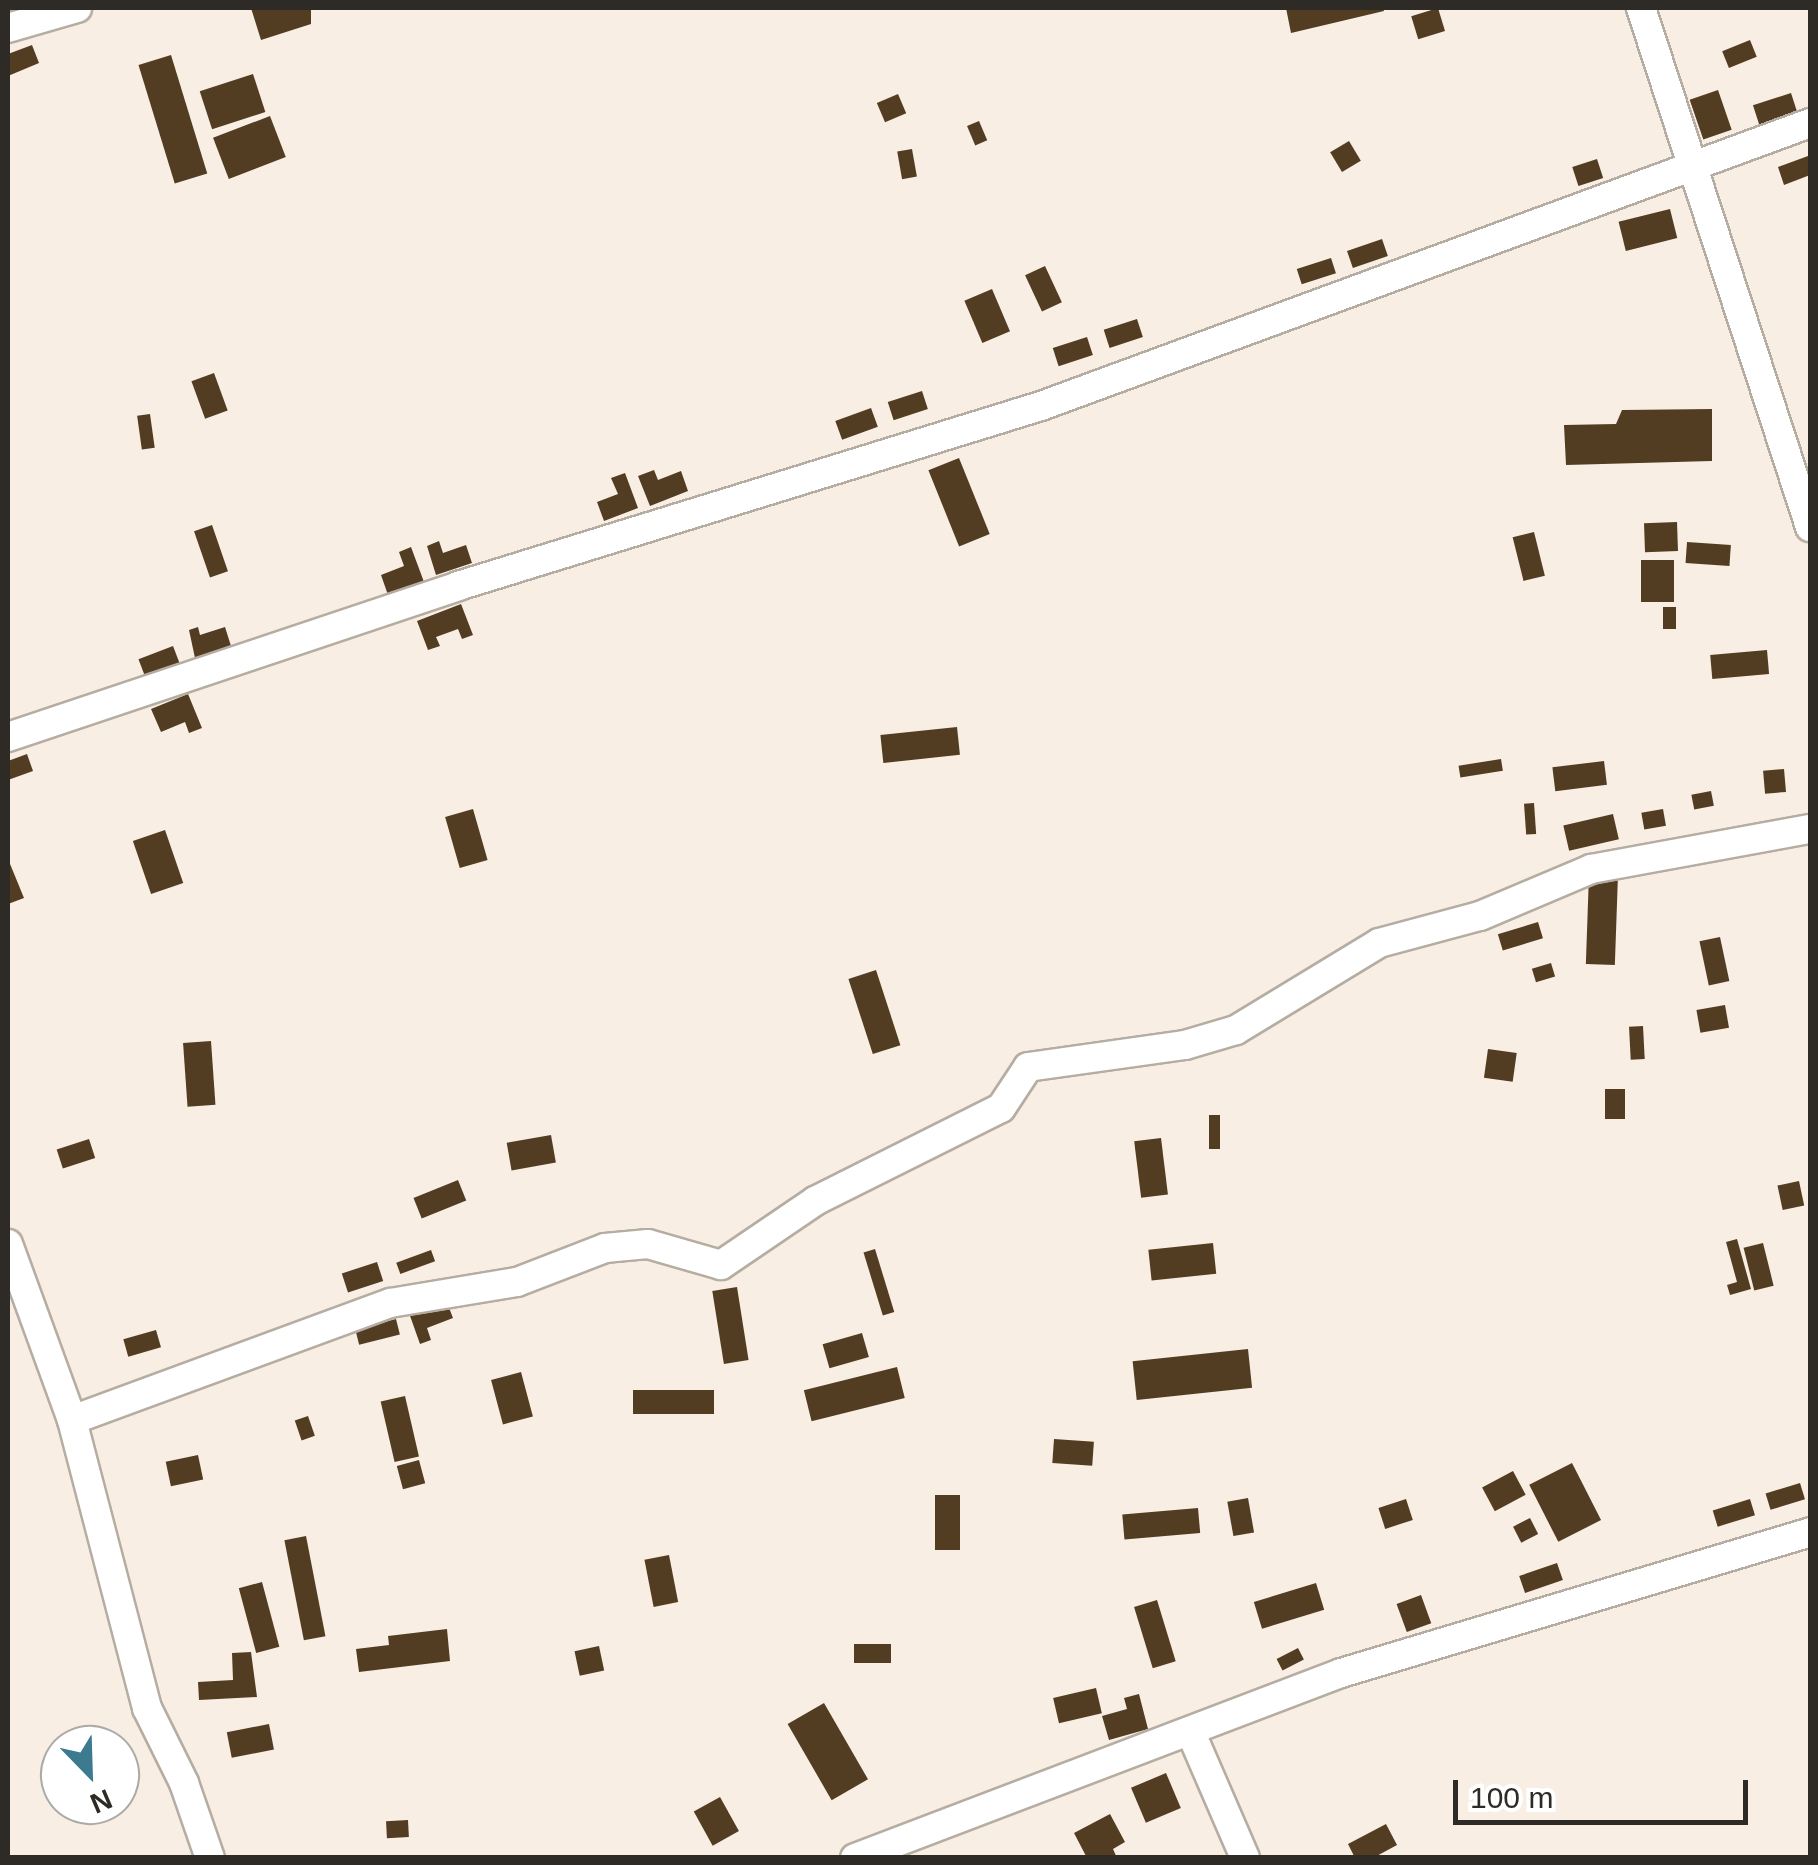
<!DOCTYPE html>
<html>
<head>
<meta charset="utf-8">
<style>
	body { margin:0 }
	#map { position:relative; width:1818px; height:1865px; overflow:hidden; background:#f8eee3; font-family:Arial,sans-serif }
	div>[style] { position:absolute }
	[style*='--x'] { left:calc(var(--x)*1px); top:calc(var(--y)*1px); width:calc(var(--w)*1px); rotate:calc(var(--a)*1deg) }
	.building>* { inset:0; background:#533d22; transform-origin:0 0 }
	.roads { filter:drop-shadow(2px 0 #b6ada2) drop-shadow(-2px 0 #b6ada2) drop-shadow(0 2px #b6ada2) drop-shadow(0 -2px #b6ada2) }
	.minor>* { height:28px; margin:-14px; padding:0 14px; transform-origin:14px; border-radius:14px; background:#fff }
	span { translate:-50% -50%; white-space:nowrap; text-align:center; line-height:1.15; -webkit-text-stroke:10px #fff; paint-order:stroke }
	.frame { position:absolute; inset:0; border:10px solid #2e2a26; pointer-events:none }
	.north { position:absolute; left:40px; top:1725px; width:100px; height:100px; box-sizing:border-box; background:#fff; border:2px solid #abaaa8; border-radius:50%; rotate:157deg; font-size:28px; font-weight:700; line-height:40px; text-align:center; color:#2e2a26 }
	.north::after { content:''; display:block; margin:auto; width:35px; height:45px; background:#3b7a8f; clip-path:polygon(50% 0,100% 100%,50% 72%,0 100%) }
	.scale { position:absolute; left:1453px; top:1780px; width:295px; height:45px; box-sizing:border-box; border:5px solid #2e2a26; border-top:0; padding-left:12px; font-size:30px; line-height:35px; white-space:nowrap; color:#2e2a26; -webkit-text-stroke:8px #fff; paint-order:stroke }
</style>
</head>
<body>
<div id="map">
	<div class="building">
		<div style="clip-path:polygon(251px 8px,311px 8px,311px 24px,261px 40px)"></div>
		<div style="clip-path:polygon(1286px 8px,1383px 8px,1384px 11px,1291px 33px)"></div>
		<div style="left:1438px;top:8px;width:24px;height:28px;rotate:73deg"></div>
		<div style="left:1750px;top:40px;width:18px;height:30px;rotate:68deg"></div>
		<div style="clip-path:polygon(32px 45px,39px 63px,8px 76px,8px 54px)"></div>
		<div style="left:171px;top:55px;width:124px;height:34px;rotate:73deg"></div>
		<div style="left:253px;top:74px;width:40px;height:56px;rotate:72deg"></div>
		<div style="left:1718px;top:90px;width:42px;height:30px;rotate:71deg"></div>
		<div style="left:1791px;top:93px;width:22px;height:40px;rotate:72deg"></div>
		<div style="left:898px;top:94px;width:21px;height:23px;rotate:67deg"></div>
		<div style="left:270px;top:116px;width:44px;height:61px;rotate:69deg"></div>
		<div style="left:979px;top:121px;width:21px;height:13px;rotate:67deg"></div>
		<div style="left:1349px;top:141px;width:23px;height:22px;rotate:59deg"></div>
		<div style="left:912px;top:149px;width:28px;height:15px;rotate:80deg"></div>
		<div style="clip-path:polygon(1808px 156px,1810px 175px,1784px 185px,1778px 167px)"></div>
		<div style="left:1597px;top:159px;width:20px;height:26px;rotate:72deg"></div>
		<div style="left:1670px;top:209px;width:30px;height:53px;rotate:76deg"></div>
		<div style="left:1382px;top:239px;width:18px;height:37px;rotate:71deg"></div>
		<div style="left:1331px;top:258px;width:16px;height:36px;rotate:72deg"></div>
		<div style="left:1045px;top:266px;width:40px;height:22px;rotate:65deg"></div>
		<div style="left:992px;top:289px;width:46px;height:30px;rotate:67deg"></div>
		<div style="left:1137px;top:319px;width:19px;height:35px;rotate:72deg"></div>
		<div style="left:1087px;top:337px;width:19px;height:36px;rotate:72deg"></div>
		<div style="left:214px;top:373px;width:40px;height:24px;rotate:70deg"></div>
		<div style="left:922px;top:391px;width:19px;height:36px;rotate:72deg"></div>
		<div style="left:871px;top:408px;width:20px;height:38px;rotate:70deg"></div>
		<div style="clip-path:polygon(1712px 409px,1712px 461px,1566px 465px,1564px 425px,1616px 424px,1622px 410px)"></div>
		<div style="left:150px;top:414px;width:34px;height:13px;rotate:82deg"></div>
		<div style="left:959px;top:458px;width:82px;height:33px;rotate:68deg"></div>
		<div style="clip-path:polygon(654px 470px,658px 480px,681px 471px,688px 491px,650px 506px,638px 476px)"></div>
		<div style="clip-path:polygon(625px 473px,638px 508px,604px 521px,597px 502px,618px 494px,611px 478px)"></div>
		<div style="left:1677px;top:522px;width:29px;height:33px;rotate:88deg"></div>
		<div style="left:212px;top:525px;width:49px;height:19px;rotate:71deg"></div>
		<div style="left:1534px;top:532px;width:45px;height:22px;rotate:76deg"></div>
		<div style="clip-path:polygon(439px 541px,443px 553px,466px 545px,472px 563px,436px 575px,427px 546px)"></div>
		<div style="left:1687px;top:542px;width:44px;height:21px;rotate:4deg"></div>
		<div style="clip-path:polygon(411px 547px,424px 582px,388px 595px,381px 575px,404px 566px,399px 552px)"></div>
		<div style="left:1641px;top:560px;width:33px;height:42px"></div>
		<div style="clip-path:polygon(461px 604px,473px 635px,462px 639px,458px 629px,436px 637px,440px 646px,428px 650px,417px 621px)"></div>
		<div style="left:1663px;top:607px;width:13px;height:22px"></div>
		<div style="clip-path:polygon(198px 627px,200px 635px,225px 627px,231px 646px,195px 658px,189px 630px)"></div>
		<div style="left:173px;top:646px;width:19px;height:37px;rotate:69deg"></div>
		<div style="left:1767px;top:650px;width:24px;height:57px;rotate:85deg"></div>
		<div style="clip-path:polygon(188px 694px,202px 728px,189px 733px,185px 722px,161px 732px,151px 709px)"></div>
		<div style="left:957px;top:727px;width:28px;height:77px;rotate:84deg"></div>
		<div style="clip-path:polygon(27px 754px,33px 771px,8px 780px,8px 761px)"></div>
		<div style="left:1501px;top:759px;width:12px;height:43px;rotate:81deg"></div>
		<div style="left:1604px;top:761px;width:24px;height:52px;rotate:83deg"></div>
		<div style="left:1784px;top:769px;width:23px;height:21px;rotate:85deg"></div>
		<div style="left:1711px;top:791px;width:15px;height:20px;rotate:79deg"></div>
		<div style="left:1534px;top:803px;width:31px;height:10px;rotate:86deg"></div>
		<div style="left:473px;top:809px;width:53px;height:29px;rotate:74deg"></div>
		<div style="left:1663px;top:809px;width:17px;height:22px;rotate:80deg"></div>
		<div style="left:1613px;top:814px;width:26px;height:51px;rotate:77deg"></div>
		<div style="left:165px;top:830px;width:56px;height:34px;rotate:71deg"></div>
		<div style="clip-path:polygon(8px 859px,24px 898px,8px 904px)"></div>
		<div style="left:1589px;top:874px;width:29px;height:90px;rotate:2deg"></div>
		<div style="left:1538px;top:922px;width:17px;height:42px;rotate:73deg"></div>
		<div style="left:1720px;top:937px;width:45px;height:21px;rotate:78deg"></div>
		<div style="left:1551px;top:963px;width:14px;height:20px;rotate:73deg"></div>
		<div style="left:876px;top:970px;width:79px;height:29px;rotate:72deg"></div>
		<div style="left:1725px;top:1005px;width:23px;height:29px;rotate:80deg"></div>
		<div style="left:1643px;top:1026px;width:33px;height:14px;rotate:87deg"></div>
		<div style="left:211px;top:1041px;width:64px;height:28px;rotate:86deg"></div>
		<div style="left:1488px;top:1049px;width:29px;height:29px;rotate:8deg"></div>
		<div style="left:1605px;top:1089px;width:20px;height:30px"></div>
		<div style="left:1209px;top:1115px;width:11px;height:34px"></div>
		<div style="left:551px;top:1135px;width:28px;height:45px;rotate:80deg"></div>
		<div style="left:1161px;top:1138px;width:57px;height:27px;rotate:83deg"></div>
		<div style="left:89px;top:1139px;width:20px;height:34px;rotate:72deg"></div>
		<div style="left:458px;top:1180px;width:22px;height:48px;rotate:68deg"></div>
		<div style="left:1799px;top:1181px;width:25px;height:22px;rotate:78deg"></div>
		<div style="clip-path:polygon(1737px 1239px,1751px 1289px,1730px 1295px,1727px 1285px,1737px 1282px,1726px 1242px)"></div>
		<div style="left:1213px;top:1243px;width:31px;height:65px;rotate:84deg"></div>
		<div style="left:1763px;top:1243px;width:44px;height:20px;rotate:76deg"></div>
		<div style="left:875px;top:1249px;width:66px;height:12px;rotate:73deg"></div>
		<div style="left:431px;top:1250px;width:12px;height:37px;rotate:70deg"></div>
		<div style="left:377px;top:1262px;width:20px;height:37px;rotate:72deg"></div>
		<div style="left:737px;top:1287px;width:74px;height:25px;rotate:81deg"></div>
		<div style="clip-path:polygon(446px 1300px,453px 1318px,427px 1328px,431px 1340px,420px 1344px,409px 1313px)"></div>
		<div style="left:396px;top:1319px;width:16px;height:42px;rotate:76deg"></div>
		<div style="left:156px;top:1330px;width:18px;height:34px;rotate:74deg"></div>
		<div style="left:862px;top:1333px;width:25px;height:41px;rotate:74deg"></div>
		<div style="left:1248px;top:1349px;width:39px;height:116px;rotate:84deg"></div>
		<div style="left:897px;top:1367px;width:32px;height:96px;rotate:76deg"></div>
		<div style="left:521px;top:1372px;width:46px;height:31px;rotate:75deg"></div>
		<div style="left:633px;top:1390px;width:81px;height:24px"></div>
		<div style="left:405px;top:1396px;width:62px;height:25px;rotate:77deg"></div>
		<div style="left:308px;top:1416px;width:21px;height:14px;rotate:71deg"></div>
		<div style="left:1054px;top:1439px;width:40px;height:24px;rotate:4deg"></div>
		<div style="left:198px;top:1455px;width:25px;height:33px;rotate:78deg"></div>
		<div style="left:419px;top:1460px;width:24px;height:23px;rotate:75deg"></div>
		<div style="left:1572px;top:1463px;width:64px;height:48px;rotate:63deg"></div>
		<div style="left:1513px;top:1471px;width:27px;height:35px;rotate:62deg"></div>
		<div style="left:1800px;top:1483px;width:17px;height:36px;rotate:73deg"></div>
		<div style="left:935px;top:1495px;width:25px;height:55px"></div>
		<div style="left:1248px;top:1498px;width:35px;height:21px;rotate:80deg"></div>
		<div style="left:1406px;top:1499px;width:22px;height:29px;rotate:72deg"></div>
		<div style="left:1750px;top:1499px;width:17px;height:39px;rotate:73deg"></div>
		<div style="left:1198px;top:1508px;width:25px;height:76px;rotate:85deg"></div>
		<div style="left:1530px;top:1518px;width:18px;height:19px;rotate:63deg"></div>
		<div style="left:306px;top:1536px;width:102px;height:22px;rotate:79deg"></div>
		<div style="left:669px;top:1555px;width:48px;height:25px;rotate:79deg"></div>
		<div style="left:1557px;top:1563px;width:18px;height:40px;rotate:71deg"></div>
		<div style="left:262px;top:1582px;width:67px;height:24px;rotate:75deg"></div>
		<div style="left:1316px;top:1583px;width:28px;height:65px;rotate:73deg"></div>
		<div style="left:1421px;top:1595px;width:30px;height:26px;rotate:70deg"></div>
		<div style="left:1157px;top:1600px;width:64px;height:24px;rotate:73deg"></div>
		<div style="clip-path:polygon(447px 1629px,450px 1661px,359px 1672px,356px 1649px,389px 1645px,388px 1636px)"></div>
		<div style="left:891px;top:1644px;width:19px;height:37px;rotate:90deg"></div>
		<div style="left:599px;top:1646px;width:25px;height:25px;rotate:78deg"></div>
		<div style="left:1298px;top:1648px;width:13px;height:24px;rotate:63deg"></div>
		<div style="clip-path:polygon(251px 1652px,257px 1697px,199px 1700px,198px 1682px,233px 1680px,232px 1653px)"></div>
		<div style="left:1096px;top:1688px;width:26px;height:44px;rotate:77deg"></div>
		<div style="clip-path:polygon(1139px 1694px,1148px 1729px,1109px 1740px,1102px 1716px,1127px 1709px,1124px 1698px)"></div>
		<div style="left:824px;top:1703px;width:88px;height:42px;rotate:60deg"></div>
		<div style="left:269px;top:1724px;width:26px;height:43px;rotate:79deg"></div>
		<div style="left:1166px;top:1773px;width:38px;height:38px;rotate:67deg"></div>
		<div style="left:720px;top:1797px;width:39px;height:30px;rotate:61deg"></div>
		<div style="clip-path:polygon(1110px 1814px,1125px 1842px,1113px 1849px,1117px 1858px,1087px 1858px,1074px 1833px)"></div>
		<div style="left:408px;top:1820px;width:17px;height:22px;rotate:87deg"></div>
		<div style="clip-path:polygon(1386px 1824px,1397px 1845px,1373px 1858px,1355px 1858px,1348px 1844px)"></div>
	</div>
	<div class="roads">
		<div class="minor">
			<div style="--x:1641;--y:8;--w:546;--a:71.96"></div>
			<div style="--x:8;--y:28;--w:72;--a:-16.2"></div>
			<div style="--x:8;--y:737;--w:475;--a:-18.5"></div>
			<div style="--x:458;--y:586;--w:610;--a:-17.16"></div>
			<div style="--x:1041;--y:406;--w:819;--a:-20.2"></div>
			<div style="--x:8;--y:1244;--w:187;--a:70"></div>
			<div style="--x:72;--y:1420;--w:298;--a:75.4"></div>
			<div style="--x:147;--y:1708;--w:84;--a:63.7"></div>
			<div style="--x:184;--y:1783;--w:79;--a:70.9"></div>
			<div style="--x:72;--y:1420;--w:339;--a:-20.2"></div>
			<div style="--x:390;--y:1303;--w:129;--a:-9.4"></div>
			<div style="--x:517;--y:1282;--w:94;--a:-21.1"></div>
			<div style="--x:605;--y:1248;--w:43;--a:-5.3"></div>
			<div style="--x:648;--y:1244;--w:76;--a:16"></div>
			<div style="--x:721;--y:1265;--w:114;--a:-34.2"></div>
			<div style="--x:815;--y:1201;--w:208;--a:-26.6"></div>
			<div style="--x:1001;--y:1108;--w:49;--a:-56.6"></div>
			<div style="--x:1028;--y:1067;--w:159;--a:-8"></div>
			<div style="--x:1185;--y:1045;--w:53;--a:-16.4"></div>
			<div style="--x:1236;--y:1030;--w:167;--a:-31.3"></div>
			<div style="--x:1379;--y:943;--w:105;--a:-15"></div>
			<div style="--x:1480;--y:916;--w:121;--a:-22.9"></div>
			<div style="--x:1591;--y:869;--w:223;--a:-10.4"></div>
			<div style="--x:1191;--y:1733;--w:136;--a:66.6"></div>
			<div style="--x:855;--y:1858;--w:520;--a:-20.84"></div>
			<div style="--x:1341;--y:1673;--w:490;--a:-16.7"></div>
		</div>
	</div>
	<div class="frame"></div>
	<div class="north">N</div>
	<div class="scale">100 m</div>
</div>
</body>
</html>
